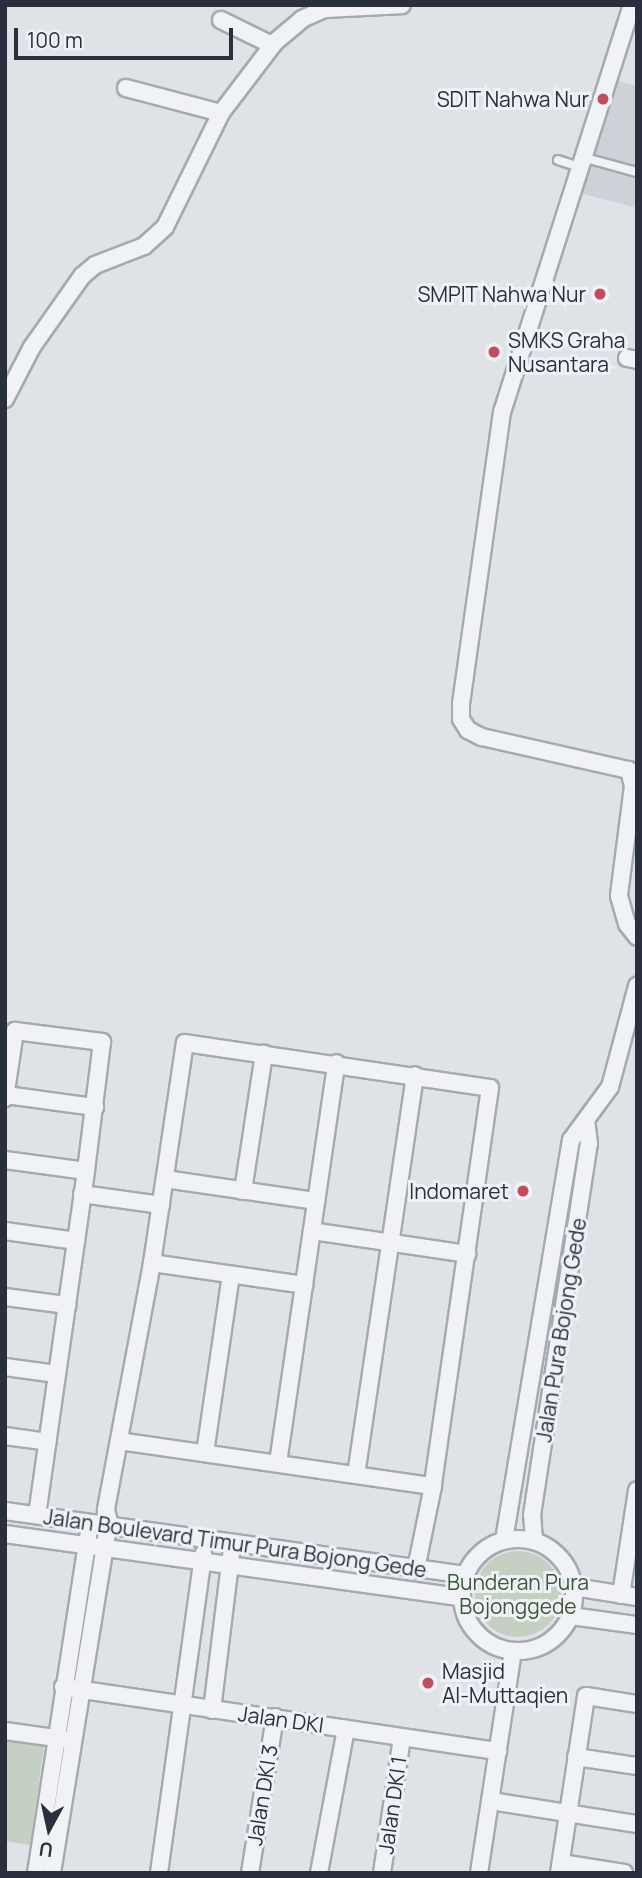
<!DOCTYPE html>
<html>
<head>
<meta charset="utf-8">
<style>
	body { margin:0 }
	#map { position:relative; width:642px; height:1878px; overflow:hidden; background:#dfe2e7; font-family:Manrope,sans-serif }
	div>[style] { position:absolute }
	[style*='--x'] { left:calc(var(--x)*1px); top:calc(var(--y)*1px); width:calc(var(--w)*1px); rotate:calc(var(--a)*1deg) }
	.built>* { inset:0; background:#cdd1d8 }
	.green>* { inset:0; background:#c4d0c1 }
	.round { border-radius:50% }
	.roads { filter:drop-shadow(2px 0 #a5a9b0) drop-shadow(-2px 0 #a5a9b0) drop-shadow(0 2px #a5a9b0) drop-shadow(0 -2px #a5a9b0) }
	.service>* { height:8px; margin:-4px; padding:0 4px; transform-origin:4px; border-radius:4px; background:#f1f2f6 }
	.minor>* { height:16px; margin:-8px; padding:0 8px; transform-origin:8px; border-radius:8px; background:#f1f2f6 }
	.minor>.ring { margin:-8px; padding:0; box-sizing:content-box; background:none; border:16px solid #f1f2f6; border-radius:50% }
	.dots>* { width:19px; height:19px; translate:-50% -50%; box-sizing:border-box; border:4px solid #eef1f5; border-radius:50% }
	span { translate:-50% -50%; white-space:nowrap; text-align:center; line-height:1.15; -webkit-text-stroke:6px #eef1f5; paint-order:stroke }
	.poi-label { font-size:21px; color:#292f3c }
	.right { translate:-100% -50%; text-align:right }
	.left { translate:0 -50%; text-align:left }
	.street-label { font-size:21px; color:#292f3c }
	.park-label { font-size:21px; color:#3c5738 }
	.frame { position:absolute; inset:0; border:7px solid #292f3c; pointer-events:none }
	.north { position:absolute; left:14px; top:1794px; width:70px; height:70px; -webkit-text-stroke:5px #eef1f5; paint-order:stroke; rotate:188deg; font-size:19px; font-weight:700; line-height:28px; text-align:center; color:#292f3c }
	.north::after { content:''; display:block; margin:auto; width:24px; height:32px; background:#292f3c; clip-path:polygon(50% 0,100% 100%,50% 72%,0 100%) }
	.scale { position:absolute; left:14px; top:28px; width:219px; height:32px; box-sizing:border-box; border:4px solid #292f3c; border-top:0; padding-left:9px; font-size:21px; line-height:24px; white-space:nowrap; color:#292f3c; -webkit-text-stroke:5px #eef1f5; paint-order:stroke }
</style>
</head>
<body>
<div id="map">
	<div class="built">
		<div style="clip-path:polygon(607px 78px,637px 86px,637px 208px,576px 192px)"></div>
	</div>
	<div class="green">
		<div class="round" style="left:475px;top:1551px;width:86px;height:86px"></div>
		<div style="clip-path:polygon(5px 1735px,45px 1740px,30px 1845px,5px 1841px)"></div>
	</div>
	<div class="roads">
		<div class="service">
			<div style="--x:582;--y:157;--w:57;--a:15.3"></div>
			<div style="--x:558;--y:160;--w:20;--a:18"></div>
		</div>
		<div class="minor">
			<div style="--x:632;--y:5;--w:427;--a:107.7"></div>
			<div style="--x:502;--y:412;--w:295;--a:98"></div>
			<div style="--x:461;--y:704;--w:15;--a:90"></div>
			<div style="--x:461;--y:719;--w:13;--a:58"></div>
			<div style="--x:468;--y:730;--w:16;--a:27"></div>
			<div style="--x:482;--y:737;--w:151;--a:12.7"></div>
			<div style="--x:629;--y:770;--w:16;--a:76"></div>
			<div style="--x:633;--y:786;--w:111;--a:97.3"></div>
			<div style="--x:619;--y:896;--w:29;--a:74"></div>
			<div style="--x:627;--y:924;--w:16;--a:52"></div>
			<div style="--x:221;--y:20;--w:57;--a:26.1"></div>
			<div style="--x:126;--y:88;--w:98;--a:14.7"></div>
			<div style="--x:627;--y:358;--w:10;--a:11"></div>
			<div style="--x:5;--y:399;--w:59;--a:-62.6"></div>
			<div style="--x:32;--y:347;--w:87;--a:-54.8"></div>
			<div style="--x:82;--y:276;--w:17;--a:-40"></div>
			<div style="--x:95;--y:265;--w:53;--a:-21.2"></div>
			<div style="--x:144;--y:246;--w:28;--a:-42"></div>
			<div style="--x:165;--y:227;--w:127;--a:-63.8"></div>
			<div style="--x:221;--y:113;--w:89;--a:-52.7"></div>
			<div style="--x:275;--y:42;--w:35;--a:-40"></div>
			<div style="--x:302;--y:19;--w:24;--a:-24"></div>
			<div style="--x:324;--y:9;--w:78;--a:-2.9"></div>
			<div style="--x:6;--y:1095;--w:90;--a:7.7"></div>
			<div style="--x:5;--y:1098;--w:68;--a:-81.5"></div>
			<div style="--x:15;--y:1031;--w:88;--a:7.2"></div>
			<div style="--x:102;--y:1042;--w:130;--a:97.1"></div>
			<div style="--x:5;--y:1160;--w:82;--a:7.7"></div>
			<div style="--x:86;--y:1171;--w:347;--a:98.1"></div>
			<div style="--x:165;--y:1179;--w:153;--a:8.3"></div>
			<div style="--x:243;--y:1191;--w:139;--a:-81.3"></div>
			<div style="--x:82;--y:1194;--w:80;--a:7.9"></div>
			<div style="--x:5;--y:1231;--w:72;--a:8"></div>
			<div style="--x:312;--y:1231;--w:157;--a:8.4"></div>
			<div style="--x:152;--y:1263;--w:154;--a:8.2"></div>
			<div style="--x:5;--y:1297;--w:63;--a:7.4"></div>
			<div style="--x:5;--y:1367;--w:52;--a:7.7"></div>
			<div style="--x:5;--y:1436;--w:43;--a:7.9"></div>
			<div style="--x:119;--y:1441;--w:317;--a:8.2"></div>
			<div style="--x:205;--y:1453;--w:180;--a:-81.7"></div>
			<div style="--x:278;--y:1463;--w:404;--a:-81.7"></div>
			<div style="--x:356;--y:1475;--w:404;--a:-81.6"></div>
			<div style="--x:5;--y:1511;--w:463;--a:7.9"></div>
			<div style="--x:5;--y:1534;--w:460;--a:7.9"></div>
			<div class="ring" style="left:462px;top:1539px;width:96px;height:96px"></div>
			<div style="--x:504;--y:1540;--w:406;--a:-80.5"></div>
			<div style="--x:571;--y:1140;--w:66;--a:-53.7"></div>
			<div style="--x:610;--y:1087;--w:105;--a:-75"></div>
			<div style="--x:534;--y:1541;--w:26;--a:-94"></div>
			<div style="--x:532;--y:1515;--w:375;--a:-81.3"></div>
			<div style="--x:589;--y:1144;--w:24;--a:-97"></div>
			<div style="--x:574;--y:1587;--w:64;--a:9"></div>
			<div style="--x:621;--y:1595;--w:106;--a:-81.3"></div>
			<div style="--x:571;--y:1616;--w:67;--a:7.8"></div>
			<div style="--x:63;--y:1687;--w:440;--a:8.4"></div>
			<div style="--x:212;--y:1710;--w:155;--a:-83"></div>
			<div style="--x:5;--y:1731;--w:59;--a:7.9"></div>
			<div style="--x:576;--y:1757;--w:62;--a:8.4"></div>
			<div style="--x:491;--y:1801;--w:148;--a:9"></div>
			<div style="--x:561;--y:1863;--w:64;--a:9"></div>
			<div style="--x:36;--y:1873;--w:341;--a:-81.2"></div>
			<div style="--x:52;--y:1873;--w:356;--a:-80.8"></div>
			<div style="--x:109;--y:1522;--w:13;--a:-103"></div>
			<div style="--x:106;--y:1509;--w:250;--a:-79.4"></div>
			<div style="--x:152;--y:1263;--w:222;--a:-81.5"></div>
			<div style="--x:185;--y:1043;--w:308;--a:8.4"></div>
			<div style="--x:490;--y:1088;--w:402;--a:98.2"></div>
			<div style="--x:433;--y:1486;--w:85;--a:101.6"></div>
			<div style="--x:159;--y:1873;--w:322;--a:-82.1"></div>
			<div style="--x:250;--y:1873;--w:158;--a:-80.9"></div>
			<div style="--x:319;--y:1873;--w:147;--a:-79.4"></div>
			<div style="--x:382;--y:1873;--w:137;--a:-81.6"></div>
			<div style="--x:479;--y:1873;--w:224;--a:-81.3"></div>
			<div style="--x:559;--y:1873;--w:179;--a:-81.3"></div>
			<div style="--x:586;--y:1696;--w:52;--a:8.9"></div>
		</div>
	</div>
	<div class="dots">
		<div style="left:603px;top:99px;background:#c24e5b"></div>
		<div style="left:600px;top:294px;background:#c24e5b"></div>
		<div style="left:494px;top:352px;background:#c24e5b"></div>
		<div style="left:523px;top:1191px;background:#c24e5b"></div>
		<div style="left:428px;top:1683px;background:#c24e5b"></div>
	</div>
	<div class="poi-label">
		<span class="right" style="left:589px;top:99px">SDIT Nahwa Nur</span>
		<span class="right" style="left:586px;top:294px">SMPIT Nahwa Nur</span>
		<span class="left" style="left:508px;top:352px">SMKS Graha<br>Nusantara</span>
		<span class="right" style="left:509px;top:1191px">Indomaret</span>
		<span class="left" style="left:442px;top:1683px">Masjid<br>Al-Muttaqien</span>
	</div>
	<div class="street-label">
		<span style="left:561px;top:1330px;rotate:-81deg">Jalan Pura Bojong Gede</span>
		<span style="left:235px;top:1543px;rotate:8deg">Jalan Boulevard Timur Pura Bojong Gede</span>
		<span style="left:281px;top:1719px;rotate:8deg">Jalan DKI</span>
		<span style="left:262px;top:1795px;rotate:-81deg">Jalan DKI 3</span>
		<span style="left:392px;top:1805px;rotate:-82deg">Jalan DKI 1</span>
	</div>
	<div class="park-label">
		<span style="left:518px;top:1594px">Bunderan Pura<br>Bojonggede</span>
	</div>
	<div class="frame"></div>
	<div class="north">U</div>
	<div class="scale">100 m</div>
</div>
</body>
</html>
